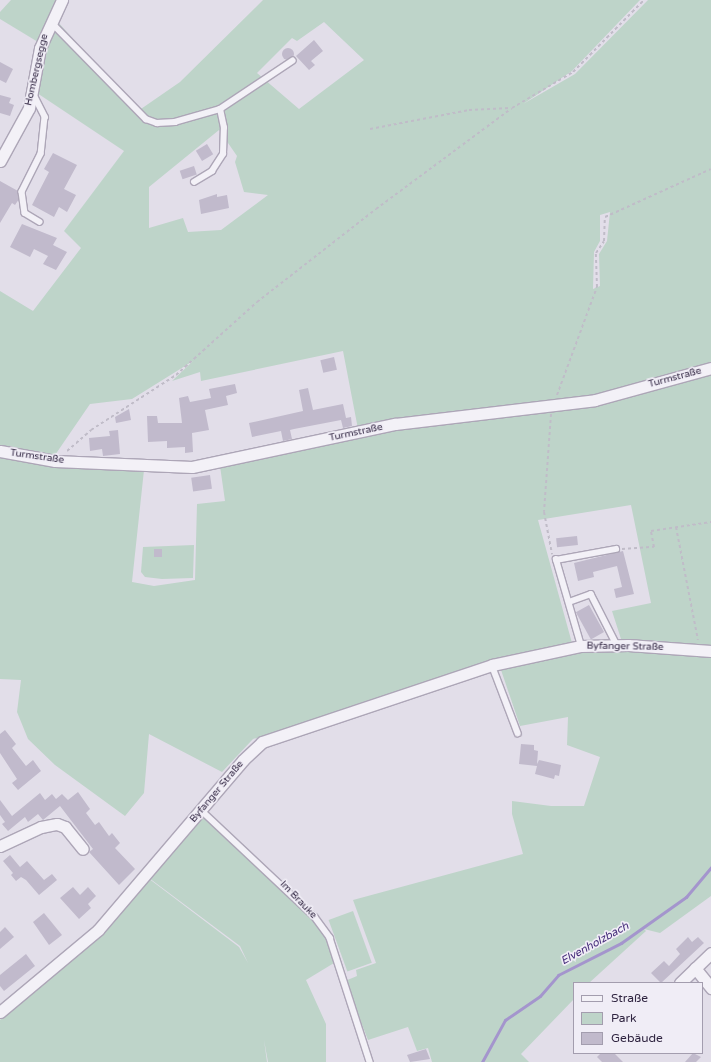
<!DOCTYPE html>
<html>
<head>
<meta charset="utf-8">
<style>
	body { margin:0 }
	#map { position:relative; width:711px; height:1062px; overflow:hidden; background:#e2dee9; font-family:"Varela Round",sans-serif }
	div>[style] { position:absolute }
	[style*='--x'] { left:calc(var(--x)*1px); top:calc(var(--y)*1px); width:calc(var(--w)*1px); rotate:calc(var(--a)*1deg) }
	.green>* { inset:0; background:#bed4c9; transform-origin:0 0 }
	.stream>* { height:3px; margin:-1.5px; padding:0 1.5px; transform-origin:1.5px; border-radius:1.5px; background:#a495cd }
	.building>* { inset:0; background:#c1bacc; transform-origin:0 0 }
	.round { border-radius:50% }
	.path>* { height:2px; margin-top:-1px; transform-origin:0; background:repeating-linear-gradient(90deg,#c0bcc8 0 3px,transparent 0 6px) }
	.roads { filter:drop-shadow(1px 0 #ada6b7) drop-shadow(-1px 0 #ada6b7) drop-shadow(0 1px #ada6b7) drop-shadow(0 -1px #ada6b7) }
	.lane>* { height:5.5px; margin:-2.75px; padding:0 2.75px; transform-origin:2.75px; border-radius:2.75px; background:#f3f1f7 }
	.street>* { height:11px; margin:-5.5px; padding:0 5.5px; transform-origin:5.5px; border-radius:5.5px; background:#f3f1f7 }
	span { translate:-50% -50%; white-space:nowrap; text-align:center; line-height:1.15; -webkit-text-stroke:3.5px #f0edf6; paint-order:stroke }
	.street-label { font-size:10px; color:#302541 }
	.water-label { font-size:11px; color:#442b79; font-style:italic }
	.legend { position:absolute; left:573px; top:982px; width:130px; height:72px; box-sizing:border-box; background:#f0edf6; border:1px solid #a39dae; margin:0; padding:5px 7px; list-style:none; font-size:12px; color:#302541 }
	.legend li { display:flex; align-items:center; gap:8px; height:20px }
	.legend b { width:20px; border:1px solid #a39dae }
</style>
</head>
<body>
<div id="map">
	<div class="green">
		<div style="clip-path:polygon(11px 0,57px 0,38px 42px,0 19px,0 12px)"></div>
		<div style="clip-path:polygon(evenodd,263px 0,640px 0,572px 71px,523px 104px,575px 74px,648px 0,711px 0,711px 366px,613px 393px,358px 429px,343px 351px,201px 381px,200px 372px,172px 381px,193px 361px,132px 399px,90px 404px,53px 458px,0 448px,0 291px,33px 311px,81px 248px,64px 231px,124px 151px,37px 93px,42px 57px,57px 21px,138px 111px,180px 82px,263px 0,324px 22px,364px 60px,299px 109px,257px 73px,292px 38px,297px 41px,324px 22px,263px 0,219px 130px,237px 156px,235px 162px,244px 192px,268px 195px,221px 230px,188px 232px,183px 218px,149px 228px,149px 187px,219px 130px,263px 0,610px 212px,607px 241px,599px 254px,600px 286px,593px 289px,594px 252px,600px 241px,600px 215px,610px 212px)"></div>
		<div style="clip-path:polygon(711px 371px,711px 647px,621px 639px,612px 611px,651px 603px,631px 505px,538px 520px,572px 643px,253px 739px,222px 772px,149px 734px,144px 793px,125px 816px,55px 765px,28px 739px,17px 712px,21px 680px,0 679px,0 454px,144px 470px,132px 582px,154px 586px,195px 580px,197px 504px,225px 501px,220px 466px,400px 428px,521px 411px)"></div>
		<div style="clip-path:polygon(194px 545px,193px 578px,162px 579px,145px 577px,141px 572px,143px 547px)"></div>
		<div style="clip-path:polygon(613px 647px,711px 655px,711px 896px,660px 933px,644px 929px,646px 931px,589px 983px,574px 983px,574px 999px,521px 1054px,529px 1062px,432px 1062px,428px 1048px,417px 1051px,408px 1027px,368px 1040px,345px 981px,357px 976px,356px 970px,376px 963px,353px 900px,523px 854px,512px 814px,512px 801px,551px 806px,584px 806px,600px 757px,567px 745px,568px 717px,520px 726px,500px 667px)"></div>
		<div style="clip-path:polygon(203px 815px,314px 918px,327px 938px,334px 963px,306px 980px,326px 1024px,326px 1062px,268px 1062px,264px 1040px,267px 1062px,0 1062px,0 1020px,148px 878px,239px 947px,248px 963px,240px 946px,149px 878px)"></div>
		<div style="left:353px;top:911px;width:55px;height:26px;rotate:70deg"></div>
	</div>
	<div class="stream">
		<div style="--x:482;--y:1062;--w:48;--a:-61.3"></div>
		<div style="--x:505;--y:1020;--w:42;--a:-34.4"></div>
		<div style="--x:540;--y:996;--w:28;--a:-49"></div>
		<div style="--x:558;--y:975;--w:71;--a:-26.9"></div>
		<div style="--x:621;--y:943;--w:80;--a:-35.3"></div>
		<div style="--x:686;--y:897;--w:39;--a:-50"></div>
	</div>
	<div class="building">
		<div style="clip-path:polygon(314px 40px,323px 51px,311px 61px,315px 65px,309px 70px,296px 56px)"></div>
		<div class="round" style="left:282px;top:48px;width:12px;height:12px"></div>
		<div style="clip-path:polygon(0 62px,13px 69px,6px 83px,0 80px)"></div>
		<div style="clip-path:polygon(0 95px,11px 98px,9px 103px,14px 105px,10px 116px,0 113px)"></div>
		<div style="left:207px;top:144px;width:12px;height:13px;rotate:59deg"></div>
		<div style="clip-path:polygon(53px 153px,77px 165px,64px 189px,76px 195px,67px 212px,59px 207px,54px 217px,32px 205px,49px 172px,44px 169px)"></div>
		<div style="left:194px;top:166px;width:9px;height:15px;rotate:72deg"></div>
		<div style="clip-path:polygon(0 181px,18px 191px,19px 199px,15px 205px,12px 203px,0 223px)"></div>
		<div style="clip-path:polygon(217px 194px,217px 197px,227px 195px,229px 208px,201px 214px,199px 200px)"></div>
		<div style="clip-path:polygon(22px 224px,57px 238px,53px 245px,67px 252px,56px 270px,43px 264px,48px 256px,34px 249px,30px 257px,10px 247px)"></div>
		<div style="left:334px;top:357px;width:13px;height:14px;rotate:77deg"></div>
		<div style="clip-path:polygon(235px 384px,237px 393px,226px 396px,228px 405px,205px 410px,209px 430px,192px 433px,193px 452px,185px 453px,185px 447px,167px 448px,167px 441px,148px 442px,147px 416px,157px 416px,158px 423px,182px 423px,179px 398px,188px 396px,190px 402px,211px 398px,209px 389px)"></div>
		<div style="clip-path:polygon(308px 388px,313px 410px,343px 404px,346px 418px,351px 417px,352px 426px,343px 428px,341px 420px,294px 429px,290px 430px,292px 439px,283px 441px,281px 431px,252px 437px,249px 423px,303px 411px,299px 390px)"></div>
		<div style="clip-path:polygon(129px 409px,131px 420px,116px 423px,115px 417px)"></div>
		<div style="clip-path:polygon(118px 430px,120px 454px,103px 456px,102px 449px,90px 451px,89px 438px,110px 436px,109px 431px)"></div>
		<div style="left:210px;top:475px;width:14px;height:19px;rotate:82deg"></div>
		<div style="left:577px;top:536px;width:9px;height:21px;rotate:84deg"></div>
		<div style="left:154px;top:549px;width:8px;height:8px"></div>
		<div style="clip-path:polygon(623px 551px,634px 594px,616px 598px,614px 589px,622px 587px,617px 566px,593px 572px,594px 577px,578px 581px,574px 563px)"></div>
		<div style="left:589px;top:605px;width:31px;height:15px;rotate:61deg"></div>
		<div style="clip-path:polygon(5px 730px,16px 744px,12px 748px,26px 766px,33px 760px,41px 771px,18px 790px,12px 783px,17px 779px,0 753px,0 734px)"></div>
		<div style="clip-path:polygon(521px 744px,534px 745px,534px 750px,538px 751px,537px 764px,539px 760px,561px 765px,559px 776px,555px 775px,554px 779px,535px 774px,537px 766px,519px 764px)"></div>
		<div style="clip-path:polygon(78px 792px,90px 809px,86px 813px,95px 825px,99px 822px,109px 836px,112px 833px,120px 843px,115px 848px,135px 869px,119px 885px,89px 852px,93px 849px,60px 806px,43px 820px,38px 814px,28px 822px,25px 817px,8px 831px,2px 824px,5px 822px,0 815px,0 800px,12px 816px,40px 793px,45px 800px,52px 794px,56px 799px,62px 794px,68px 800px)"></div>
		<div style="clip-path:polygon(10px 855px,20px 867px,27px 861px,44px 880px,52px 874px,57px 880px,39px 895px,26px 880px,21px 877px,16px 881px,11px 875px,13px 873px,3px 861px)"></div>
		<div style="clip-path:polygon(73px 887px,80px 895px,88px 887px,96px 896px,88px 904px,91px 908px,79px 919px,60px 898px)"></div>
		<div style="clip-path:polygon(44px 913px,62px 935px,49px 945px,33px 922px)"></div>
		<div style="clip-path:polygon(5px 927px,14px 937px,0 949px,0 932px)"></div>
		<div style="clip-path:polygon(688px 937px,692px 942px,698px 937px,704px 943px,661px 983px,651px 973px,664px 961px,669px 966px,680px 954px,676px 949px)"></div>
		<div style="clip-path:polygon(26px 954px,35px 966px,4px 991px,0 986px,0 975px)"></div>
		<div style="clip-path:polygon(426px 1049px,430px 1059px,410px 1062px,407px 1055px)"></div>
		<div style="clip-path:polygon(601px 1053px,614px 1053px,623px 1062px,602px 1062px,597px 1057px)"></div>
		<div style="clip-path:polygon(693px 1053px,701px 1057px,696px 1062px,685px 1062px)"></div>
	</div>
	<div class="path">
		<div style="--x:370;--y:129;--w:101;--a:-10.9"></div>
		<div style="--x:469;--y:110;--w:42;--a:-2.7"></div>
		<div style="--x:557;--y:395;--w:115;--a:-69.7"></div>
		<div style="--x:597;--y:287;--w:34;--a:-92"></div>
		<div style="--x:596;--y:253;--w:14;--a:-56"></div>
		<div style="--x:604;--y:241;--w:24;--a:-88"></div>
		<div style="--x:605;--y:217;--w:116;--a:-24.4"></div>
		<div style="--x:551;--y:414;--w:98;--a:94.1"></div>
		<div style="--x:544;--y:512;--w:43;--a:79.2"></div>
		<div style="--x:67;--y:451;--w:32;--a:-41"></div>
		<div style="--x:91;--y:430;--w:101;--a:-32.9"></div>
		<div style="--x:176;--y:375;--w:109;--a:-42"></div>
		<div style="--x:257;--y:302;--w:151;--a:-38"></div>
		<div style="--x:376;--y:209;--w:169;--a:-36.6"></div>
		<div style="--x:512;--y:108;--w:71;--a:-30.5"></div>
		<div style="--x:573;--y:72;--w:101;--a:-45.4"></div>
		<div style="--x:676;--y:527;--w:115;--a:79"></div>
		<div style="--x:622;--y:549;--w:32;--a:-4"></div>
		<div style="--x:654;--y:547;--w:16;--a:-101"></div>
		<div style="--x:651;--y:531;--w:61;--a:-8.5"></div>
	</div>
	<div class="roads">
		<div class="lane">
			<div style="--x:51;--y:22;--w:136;--a:45.6"></div>
			<div style="--x:146;--y:119;--w:12;--a:20"></div>
			<div style="--x:157;--y:123;--w:18;--a:-3"></div>
			<div style="--x:175;--y:122;--w:47;--a:-16.1"></div>
			<div style="--x:220;--y:109;--w:87;--a:-33.7"></div>
			<div style="--x:33;--y:93;--w:27;--a:63"></div>
			<div style="--x:45;--y:117;--w:37;--a:96"></div>
			<div style="--x:41;--y:154;--w:42;--a:116.6"></div>
			<div style="--x:22;--y:192;--w:21;--a:82"></div>
			<div style="--x:25;--y:213;--w:17;--a:31"></div>
			<div style="--x:194;--y:182;--w:21;--a:-31"></div>
			<div style="--x:212;--y:171;--w:20;--a:-57"></div>
			<div style="--x:223;--y:154;--w:26;--a:-88"></div>
			<div style="--x:224;--y:128;--w:19;--a:-102"></div>
			<div style="--x:569;--y:602;--w:23;--a:-20"></div>
			<div style="--x:591;--y:594;--w:57;--a:63"></div>
			<div style="--x:581;--y:646;--w:90;--a:-106.2"></div>
			<div style="--x:556;--y:560;--w:61;--a:-10.4"></div>
			<div style="--x:492;--y:665;--w:73;--a:69.1"></div>
			<div style="--x:201;--y:810;--w:156;--a:43.2"></div>
			<div style="--x:315;--y:917;--w:26;--a:54"></div>
			<div style="--x:330;--y:938;--w:130;--a:72.1"></div>
		</div>
		<div class="street">
			<div style="--x:0;--y:161;--w:60;--a:-61.3"></div>
			<div style="--x:29;--y:108;--w:61;--a:-79.6"></div>
			<div style="--x:40;--y:48;--w:53;--a:-65.4"></div>
			<div style="--x:0;--y:451;--w:56;--a:10.3"></div>
			<div style="--x:55;--y:461;--w:137;--a:2.5"></div>
			<div style="--x:192;--y:467;--w:208;--a:-12"></div>
			<div style="--x:395;--y:424;--w:201;--a:-6.8"></div>
			<div style="--x:595;--y:400;--w:120;--a:-15.4"></div>
			<div style="--x:0;--y:846;--w:45;--a:-24.9"></div>
			<div style="--x:41;--y:827;--w:16;--a:-11"></div>
			<div style="--x:57;--y:824;--w:9;--a:21"></div>
			<div style="--x:65;--y:827;--w:28;--a:51"></div>
			<div style="--x:695;--y:968;--w:26;--a:51"></div>
			<div style="--x:680;--y:983;--w:43;--a:-44.1"></div>
			<div style="--x:0;--y:1012;--w:128;--a:-39.9"></div>
			<div style="--x:98;--y:930;--w:223;--a:-49.5"></div>
			<div style="--x:243;--y:760;--w:26;--a:-43"></div>
			<div style="--x:262;--y:742;--w:243;--a:-18.5"></div>
			<div style="--x:492;--y:665;--w:91;--a:-12.1"></div>
			<div style="--x:581;--y:646;--w:47;--a:-1.2"></div>
			<div style="--x:628;--y:645;--w:83;--a:4.1"></div>
		</div>
	</div>
	<div class="street-label">
		<span style="left:37px;top:70px;rotate:-77deg">Hombergsegge</span>
		<span style="left:675px;top:378px;rotate:-15deg">Turmstraße</span>
		<span style="left:356px;top:433px;rotate:-12deg">Turmstraße</span>
		<span style="left:37px;top:457px;rotate:8deg">Turmstraße</span>
		<span style="left:625px;top:647px;rotate:1deg">Byfanger Straße</span>
		<span style="left:217px;top:792px;rotate:-50deg">Byfanger Straße</span>
		<span style="left:298px;top:900px;rotate:46deg">Im Brauke</span>
	</div>
	<div class="water-label">
		<span style="left:595px;top:944px;rotate:-29deg">Elvenholzbach</span>
	</div>
	<ul class="legend">
	<li><b style="height:5px;background:#f3f1f7"></b>Straße</li>
	<li><b style="height:11px;background:#bed4c9"></b>Park</li>
	<li><b style="height:11px;background:#c1bacc"></b>Gebäude</li>
	</ul>
</div>
</body>
</html>
